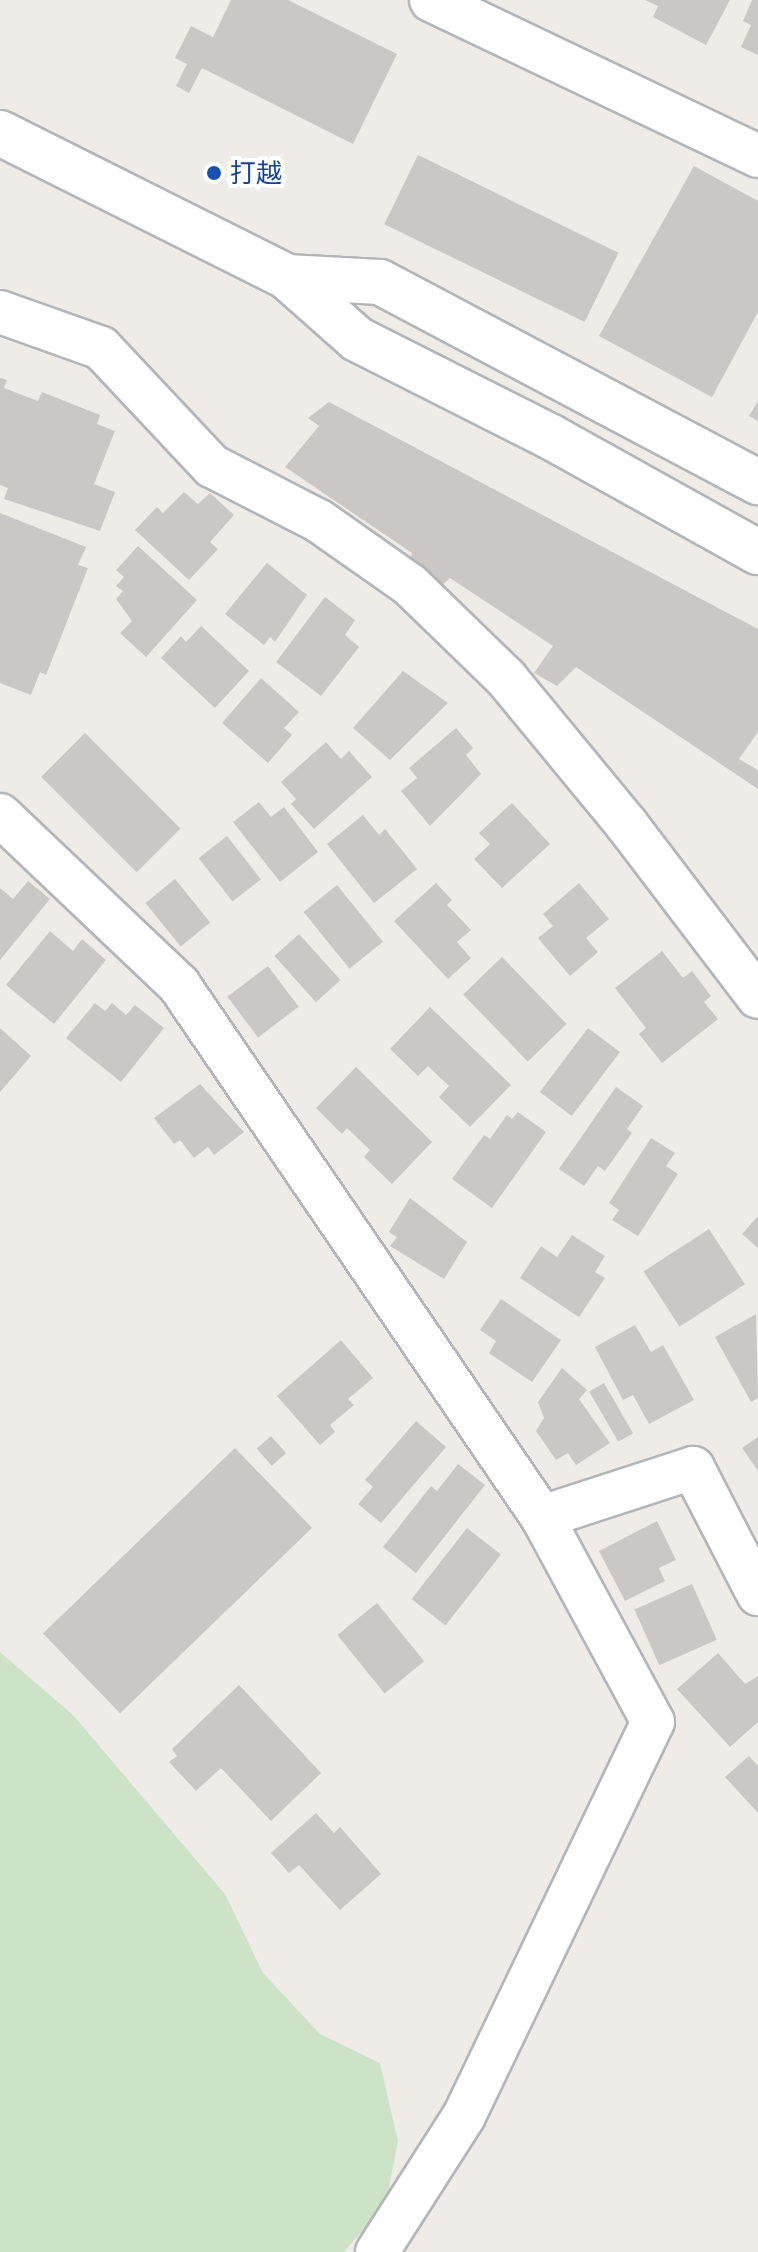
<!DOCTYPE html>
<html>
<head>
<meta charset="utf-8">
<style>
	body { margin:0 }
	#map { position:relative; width:758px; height:2252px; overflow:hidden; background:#efece8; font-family:"Noto Sans","Noto Sans JP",sans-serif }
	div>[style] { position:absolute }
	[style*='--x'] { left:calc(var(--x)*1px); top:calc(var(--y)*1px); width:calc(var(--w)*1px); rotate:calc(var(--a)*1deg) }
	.green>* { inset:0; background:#cde3c8 }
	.building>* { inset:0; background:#cbc7c4; transform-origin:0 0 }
	.roads { filter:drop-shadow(2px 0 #b3b5b8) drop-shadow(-2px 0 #b3b5b8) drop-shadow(0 2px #b3b5b8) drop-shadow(0 -2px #b3b5b8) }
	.minor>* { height:42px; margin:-21px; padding:0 21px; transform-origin:21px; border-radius:21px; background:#fff }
	.tertiary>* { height:44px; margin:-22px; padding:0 22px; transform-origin:22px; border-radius:22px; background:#fff }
	.dots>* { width:22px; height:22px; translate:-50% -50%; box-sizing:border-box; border:4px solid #fff; border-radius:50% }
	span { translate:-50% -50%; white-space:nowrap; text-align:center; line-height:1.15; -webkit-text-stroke:8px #fff; paint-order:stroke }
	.transit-label { font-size:26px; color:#164399 }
	.left { translate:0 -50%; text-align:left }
</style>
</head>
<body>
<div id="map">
	<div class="green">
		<div style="clip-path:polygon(0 1652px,73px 1715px,225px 1894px,263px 1973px,320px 2034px,380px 2063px,398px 2141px,386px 2203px,344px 2252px,0 2252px)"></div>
	</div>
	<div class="building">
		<div style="clip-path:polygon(231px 0,288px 0,397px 54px,353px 144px,202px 68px,189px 93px,176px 86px,187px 64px,175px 58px,191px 26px,213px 37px)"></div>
		<div style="clip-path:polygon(645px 0,730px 0,706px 45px,653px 17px,658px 6px)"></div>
		<div style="clip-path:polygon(752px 0,758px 0,758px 55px,741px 47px,751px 25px,743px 21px)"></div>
		<div style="left:418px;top:155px;width:223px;height:77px;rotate:26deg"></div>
		<div style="clip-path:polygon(694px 166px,758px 201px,758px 312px,712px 397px,599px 336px)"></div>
		<div style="clip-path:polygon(0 378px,7px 380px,4px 388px,38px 401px,42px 392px,100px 415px,97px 424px,115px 431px,94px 484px,115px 492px,100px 531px,4px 499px,8px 488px,0 485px)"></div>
		<div style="clip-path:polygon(758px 401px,758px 421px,749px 416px)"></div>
		<div style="clip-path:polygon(329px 402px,758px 629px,758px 732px,739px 759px,758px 770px,758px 789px,576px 667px,557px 686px,534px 673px,553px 646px,450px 578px,441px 586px,410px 564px,412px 553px,285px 467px,319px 426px,308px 418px)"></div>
		<div style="clip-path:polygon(184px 492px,198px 504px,210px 493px,234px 515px,210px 542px,218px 549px,189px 580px,135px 530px,157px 507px,163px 513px)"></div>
		<div style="clip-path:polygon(0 513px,86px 547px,78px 565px,88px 568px,46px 675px,40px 672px,31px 695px,0 683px)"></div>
		<div style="clip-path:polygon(138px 546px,197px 600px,146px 657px,120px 633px,132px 621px,116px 599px,123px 591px,116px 586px,124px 577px,116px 570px)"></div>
		<div style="clip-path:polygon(267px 563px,307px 595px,275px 642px,270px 637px,264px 645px,225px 614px)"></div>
		<div style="clip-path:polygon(325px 597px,355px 620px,345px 635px,359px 647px,321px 696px,276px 662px)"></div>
		<div style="clip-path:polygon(201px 626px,249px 671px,215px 708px,161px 658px,181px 636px,186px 642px)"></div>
		<div style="clip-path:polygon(403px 671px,448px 703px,390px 760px,353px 728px)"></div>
		<div style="clip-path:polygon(261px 678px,299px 712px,284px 728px,292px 735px,268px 763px,222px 723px)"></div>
		<div style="clip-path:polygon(456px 728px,473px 748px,466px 755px,481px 774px,430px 826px,401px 791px,417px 778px,409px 768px)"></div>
		<div style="left:85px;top:733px;width:135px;height:62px;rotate:45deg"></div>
		<div style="clip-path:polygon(326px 742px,341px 759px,349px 751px,372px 777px,314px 829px,291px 804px,296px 799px,281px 782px)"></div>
		<div style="clip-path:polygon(259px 802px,271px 817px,284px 807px,318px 852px,280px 882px,233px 822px)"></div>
		<div style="clip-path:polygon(512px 803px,550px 844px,502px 888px,474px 859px,490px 844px,479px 833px)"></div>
		<div style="clip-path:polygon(363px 815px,379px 835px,385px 829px,417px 869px,374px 903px,327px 844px)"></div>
		<div style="left:227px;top:836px;width:55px;height:36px;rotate:52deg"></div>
		<div style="left:175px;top:879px;width:56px;height:38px;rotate:51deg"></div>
		<div style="clip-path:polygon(28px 881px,50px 899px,0 960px,0 888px,13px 899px)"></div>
		<div style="clip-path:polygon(436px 883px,452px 900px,447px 905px,471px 930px,457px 942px,471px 958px,448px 979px,394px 921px)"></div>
		<div style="clip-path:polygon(579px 883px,609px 919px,586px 938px,598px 952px,570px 976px,538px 938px,553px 926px,543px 914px)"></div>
		<div style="left:337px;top:885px;width:73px;height:43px;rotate:51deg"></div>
		<div style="clip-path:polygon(50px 931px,73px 951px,82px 939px,106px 960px,54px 1024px,6px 985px)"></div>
		<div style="left:299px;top:934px;width:62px;height:33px;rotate:48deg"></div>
		<div style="clip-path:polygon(662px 951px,683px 978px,692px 971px,711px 996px,704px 1002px,718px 1019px,662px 1063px,639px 1034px,646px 1028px,615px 988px)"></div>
		<div style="left:502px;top:957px;width:93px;height:54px;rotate:46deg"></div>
		<div style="left:268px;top:966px;width:51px;height:51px;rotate:53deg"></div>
		<div style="clip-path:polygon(95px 1003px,105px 1011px,112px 1003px,126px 1015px,135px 1005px,164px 1028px,121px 1082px,66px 1038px)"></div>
		<div style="clip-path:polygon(430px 1007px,511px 1085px,470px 1127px,439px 1097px,449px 1086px,428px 1066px,418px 1076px,390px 1049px)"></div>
		<div style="clip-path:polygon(0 1028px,31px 1056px,0 1092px)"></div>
		<div style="left:588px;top:1028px;width:40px;height:80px;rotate:37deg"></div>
		<div style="clip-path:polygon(356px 1067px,432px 1142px,392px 1184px,364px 1157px,370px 1150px,347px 1128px,342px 1134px,316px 1108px)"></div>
		<div style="clip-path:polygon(200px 1084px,244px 1132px,214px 1155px,208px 1147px,194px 1158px,180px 1140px,174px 1144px,154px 1118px)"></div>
		<div style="clip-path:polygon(616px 1087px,643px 1106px,627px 1129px,632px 1133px,605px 1171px,598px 1166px,584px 1186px,559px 1169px)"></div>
		<div style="clip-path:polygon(518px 1112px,546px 1132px,492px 1208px,452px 1179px,484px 1135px,490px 1139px,507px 1115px,512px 1119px)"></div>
		<div style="clip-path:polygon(651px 1138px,675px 1153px,666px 1166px,678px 1174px,638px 1236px,612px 1220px,619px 1210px,609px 1203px)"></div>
		<div style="clip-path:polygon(410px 1198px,467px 1242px,444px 1279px,390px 1246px,397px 1237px,389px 1232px)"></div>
		<div style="clip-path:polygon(758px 1216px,758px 1248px,742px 1234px)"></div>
		<div style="left:709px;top:1229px;width:66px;height:78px;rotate:57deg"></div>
		<div style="clip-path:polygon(572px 1235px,605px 1256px,595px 1272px,605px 1278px,579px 1317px,520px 1278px,541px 1246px,557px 1257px)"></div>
		<div style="clip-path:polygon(501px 1299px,561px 1340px,532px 1382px,489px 1353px,496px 1341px,480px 1330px)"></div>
		<div style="clip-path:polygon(756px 1314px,758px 1398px,751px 1402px,715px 1337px)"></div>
		<div style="clip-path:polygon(635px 1325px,651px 1352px,663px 1345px,694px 1400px,649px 1424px,633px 1395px,623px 1400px,595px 1347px)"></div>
		<div style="clip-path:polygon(341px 1340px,373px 1378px,348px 1399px,354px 1405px,330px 1425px,335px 1432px,320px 1445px,277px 1396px)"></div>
		<div style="clip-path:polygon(562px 1368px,587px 1390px,579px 1399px,610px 1443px,576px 1465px,568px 1453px,556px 1460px,536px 1431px,544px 1418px,538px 1402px)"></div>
		<div style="left:604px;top:1383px;width:58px;height:17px;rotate:60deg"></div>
		<div style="clip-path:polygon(416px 1421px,446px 1447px,381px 1523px,358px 1504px,373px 1487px,365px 1480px)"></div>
		<div style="left:271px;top:1436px;width:23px;height:19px;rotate:49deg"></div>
		<div style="clip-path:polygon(758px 1437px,758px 1471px,742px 1448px)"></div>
		<div style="left:235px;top:1448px;width:111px;height:267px;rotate:46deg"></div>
		<div style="clip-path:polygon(458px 1464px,485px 1485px,416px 1573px,383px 1547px,431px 1486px,437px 1491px)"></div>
		<div style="clip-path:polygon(657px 1521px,676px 1560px,659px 1568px,665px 1581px,625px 1601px,599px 1551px)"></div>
		<div style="left:467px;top:1528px;width:43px;height:90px;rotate:38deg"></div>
		<div style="left:692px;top:1584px;width:61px;height:63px;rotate:66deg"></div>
		<div style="left:377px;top:1603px;width:75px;height:51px;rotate:51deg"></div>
		<div style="clip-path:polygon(718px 1653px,745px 1684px,758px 1676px,758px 1722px,730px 1747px,677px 1689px)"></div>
		<div style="clip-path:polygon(239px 1685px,321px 1773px,271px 1821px,221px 1768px,196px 1791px,169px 1762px,177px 1756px,172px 1749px)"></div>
		<div style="clip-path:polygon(749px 1756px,758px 1766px,758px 1813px,725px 1777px)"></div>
		<div style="clip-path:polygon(316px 1813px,334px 1833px,340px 1827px,381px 1874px,340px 1910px,299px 1865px,289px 1873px,271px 1853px)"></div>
	</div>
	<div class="roads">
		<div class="minor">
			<div style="--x:431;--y:0;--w:362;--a:25.5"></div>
			<div style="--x:0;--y:312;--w:107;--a:19.6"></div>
			<div style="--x:101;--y:348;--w:162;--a:46.8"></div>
			<div style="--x:212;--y:466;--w:120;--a:27.2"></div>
			<div style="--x:319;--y:521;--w:111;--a:35.1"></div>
			<div style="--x:410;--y:585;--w:134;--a:44.1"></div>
			<div style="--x:506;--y:678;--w:190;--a:50.5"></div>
			<div style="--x:627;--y:825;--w:216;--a:52.7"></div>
			<div style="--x:0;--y:815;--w:247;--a:43.5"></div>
			<div style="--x:179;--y:985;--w:644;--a:55.69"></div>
			<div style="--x:542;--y:1517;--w:159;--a:-18"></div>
			<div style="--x:693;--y:1468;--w:142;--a:62.7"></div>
			<div style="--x:377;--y:2252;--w:161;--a:-57.4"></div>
			<div style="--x:464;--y:2116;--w:437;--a:-64.4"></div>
			<div style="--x:653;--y:1722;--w:233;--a:-118.4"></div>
		</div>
		<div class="tertiary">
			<div style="--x:0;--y:133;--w:321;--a:26.6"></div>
			<div style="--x:287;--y:277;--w:94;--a:41.5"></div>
			<div style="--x:357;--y:339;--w:217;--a:26.8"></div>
			<div style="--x:551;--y:437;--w:237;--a:29.1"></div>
			<div style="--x:287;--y:277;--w:93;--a:3.1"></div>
			<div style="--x:380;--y:282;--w:428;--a:27.9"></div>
		</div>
	</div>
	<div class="dots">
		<div style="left:214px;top:173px;background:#1a4fb4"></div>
	</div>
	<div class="transit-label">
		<span class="left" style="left:230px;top:173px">打越</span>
	</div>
</div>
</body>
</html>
